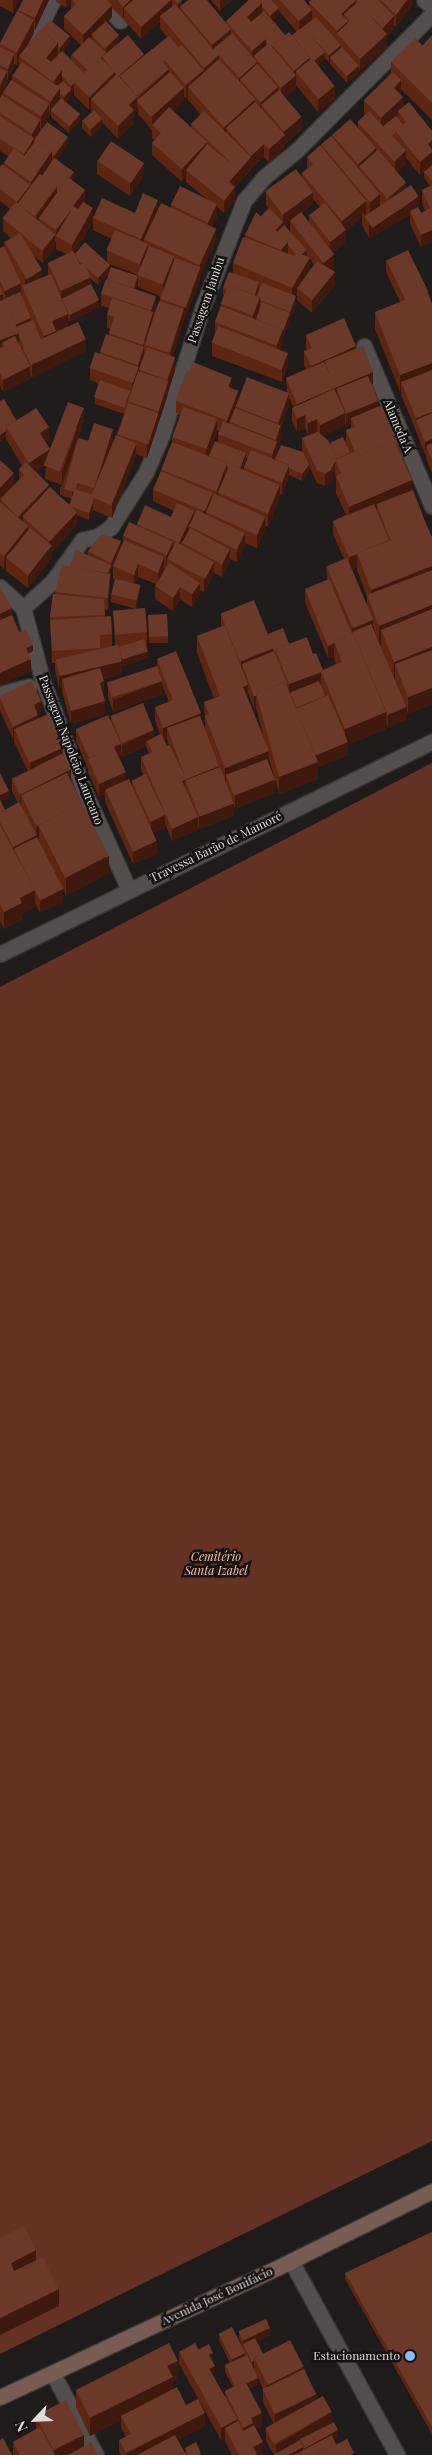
<!DOCTYPE html>
<html>
<head>
<meta charset="utf-8">
<style>
	body { margin:0 }
	#map { position:relative; width:432px; height:2455px; overflow:hidden; background:#1e1b1a; font-family:"Playfair Display",serif }
	div>[style] { position:absolute }
	[style*='--x'] { left:calc(var(--x)*1px); top:calc(var(--y)*1px); width:calc(var(--w)*1px); rotate:calc(var(--a)*1deg) }
	.green>* { inset:0; background:#633222 }
	.roads { filter:drop-shadow(1px 0 #373534) drop-shadow(-1px 0 #373534) drop-shadow(0 1px #373534) drop-shadow(0 -1px #373534) }
	.minor>* { height:15px; margin:-7.5px; padding:0 7.5px; transform-origin:7.5px; border-radius:7.5px; background:#544f4e }
	.tertiary>* { height:15px; margin:-7.5px; padding:0 7.5px; transform-origin:7.5px; border-radius:7.5px; background:#544f4e }
	.secondary>* { height:15px; margin:-7.5px; padding:0 7.5px; transform-origin:7.5px; border-radius:7.5px; background:#785c54 }
	.wall>* { inset:0; background:#5d2611 }
	.shaded-wall>* { inset:0; background:#3e190c; transform-origin:0 0 }
	.building>* { inset:0; background:#6b3927; transform-origin:0 0 }
	.dots>* { width:14px; height:14px; translate:-50% -50%; box-sizing:border-box; border:2px solid #151211; border-radius:50% }
	span { translate:-50% -50%; white-space:nowrap; text-align:center; line-height:1.15; -webkit-text-stroke:5px #151211; paint-order:stroke }
	.street-label { font-size:12px; color:#dedbdb }
	.park-label { font-size:12px; color:#fdc1ad; font-style:italic }
	.poi-label { font-size:12px; color:#dedbdb }
	.right { translate:-100% -50%; text-align:right }
	.north { position:absolute; left:10px; top:2395px; width:50px; height:50px; -webkit-text-stroke:4px #151211; paint-order:stroke; rotate:245deg; font-size:14px; font-weight:700; line-height:20px; text-align:center; color:#dedbdb }
	.north::after { content:''; display:block; margin:auto; width:18px; height:22px; background:#dedbdb; clip-path:polygon(50% 0,100% 100%,50% 72%,0 100%) }
</style>
</head>
<body>
<div id="map">
	<div class="green">
		<div style="clip-path:polygon(432px 763px,432px 2141px,0 2354px,0 987px)"></div>
	</div>
	<div class="roads">
		<div class="minor">
			<div style="--x:100;--y:0;--w:29;--a:46"></div>
			<div style="--x:424;--y:0;--w:11;--a:41"></div>
			<div style="--x:29;--y:48;--w:54;--a:-63.4"></div>
			<div style="--x:364;--y:346;--w:174;--a:67"></div>
			<div style="--x:0;--y:587;--w:31;--a:42"></div>
			<div style="--x:23;--y:608;--w:77;--a:74.9"></div>
			<div style="--x:43;--y:682;--w:113;--a:69.3"></div>
			<div style="--x:83;--y:788;--w:112;--a:65.7"></div>
			<div style="--x:23;--y:608;--w:39;--a:-42"></div>
			<div style="--x:52;--y:582;--w:52;--a:-54.5"></div>
			<div style="--x:82;--y:540;--w:16;--a:-14"></div>
			<div style="--x:98;--y:536;--w:16;--a:-35"></div>
			<div style="--x:111;--y:527;--w:65;--a:-57.5"></div>
			<div style="--x:146;--y:472;--w:40;--a:-66.6"></div>
			<div style="--x:162;--y:435;--w:135;--a:-72.4"></div>
			<div style="--x:203;--y:306;--w:113;--a:-68.7"></div>
			<div style="--x:244;--y:201;--w:30;--a:-50"></div>
			<div style="--x:263;--y:178;--w:44;--a:-39.5"></div>
			<div style="--x:297;--y:150;--w:192;--a:-45.2"></div>
			<div style="--x:0;--y:694;--w:30;--a:-15"></div>
			<div style="--x:53;--y:2374;--w:92;--a:62"></div>
		</div>
		<div class="tertiary">
			<div style="--x:0;--y:954;--w:482;--a:-26.2"></div>
			<div style="--x:291;--y:2261;--w:221;--a:61.3"></div>
		</div>
		<div class="secondary">
			<div style="--x:0;--y:2397;--w:321;--a:-25"></div>
			<div style="--x:291;--y:2261;--w:157;--a:-26.4"></div>
		</div>
	</div>
	<div class="wall">
		<div style="clip-path:polygon(0 0,19px 0,13px 13px,0 6px)"></div>
		<div style="clip-path:polygon(evenodd,49px 0,35px 30px,34px 30px,34px 33px,28px 44px,70px 43px,63px 51px,71px 60px,71px 55px,81px 45px,64px 29px,64px 16px,71px 9px,71px 0,182px 0,182px 4px,226px 22px,226px 21px,249px 0,304px 0,309px 6px,309px 2px,311px 0,413px 0,413px 4px,396px 27px,394px 25px,394px 29px,387px 36px,387px 47px,360px 71px,359px 70px,359px 73px,347px 83px,330px 64px,330px 61px,329px 62px,325px 58px,325px 59px,318px 65px,335px 99px,318px 112px,296px 85px,296px 88px,285px 97px,302px 129px,285px 144px,285px 147px,269px 162px,264px 157px,251px 168px,251px 170px,235px 187px,235px 200px,224px 213px,217px 207px,217px 217px,212px 227px,216px 241px,200px 277px,200px 280px,184px 320px,173px 356px,175px 370px,147px 458px,136px 454px,136px 456px,112px 518px,93px 510px,93px 509px,89px 520px,77px 515px,77px 525px,52px 552px,52px 558px,28px 588px,6px 571px,6px 567px,4px 569px,0 565px,0 500px,19px 480px,19px 469px,22px 466px,6px 439px,6px 437px,0 442px,0 401px,16px 420px,49px 440px,45px 442px,50px 452px,84px 421px,78px 438px,89px 441px,113px 442px,111px 450px,124px 414px,95px 404px,95px 397px,99px 384px,90px 380px,90px 368px,100px 354px,109px 335px,110px 329px,107px 328px,107px 315px,109px 308px,101px 306px,101px 293px,110px 272px,98px 285px,91px 279px,91px 284px,99px 307px,70px 322px,68px 319px,68px 326px,86px 351px,32px 378px,30px 375px,30px 379px,3px 392px,0 386px,0 248px,4px 246px,4px 242px,11px 238px,3px 231px,3px 219px,10px 209px,0 201px,0 164px,0 167px,4px 164px,4px 163px,8px 156px,0 151px,0 44px,18px 12px,18px 10px,49px 0,112px 8px,123px 19px,124px 19px,124px 20px,141px 39px,160px 22px,160px 28px,167px 37px,144px 56px,109px 52px,119px 41px,107px 22px,112px 17px,112px 8px,49px 0,279px 11px,297px 32px,292px 35px,285px 35px,273px 20px,279px 15px,279px 11px,49px 0,19px 62px,19px 66px,12px 76px,12px 81px,3px 93px,7px 84px,7px 81px,14px 66px,14px 64px,17px 65px,19px 62px,49px 0,74px 90px,74px 95px,89px 110px,91px 108px,91px 111px,92px 112px,82px 121px,82px 128px,91px 137px,102px 126px,102px 122px,118px 139px,134px 123px,134px 112px,137px 110px,137px 107px,138px 108px,138px 114px,152px 130px,152px 138px,155px 140px,152px 143px,152px 155px,182px 182px,186px 177px,186px 182px,208px 200px,171px 205px,171px 208px,158px 208px,135px 213px,93px 216px,72px 180px,74px 178px,57px 159px,68px 143px,40px 131px,40px 130px,41px 130px,49px 117px,49px 115px,50px 115px,51px 114px,51px 117px,69px 133px,80px 121px,66px 102px,71px 96px,71px 92px,74px 90px,49px 0,184px 97px,186px 98px,188px 97px,188px 100px,201px 115px,191px 124px,191px 128px,173px 111px,184px 101px,184px 97px,49px 0,93px 221px,93px 230px,112px 239px,107px 250px,107px 262px,75px 253px,93px 221px,49px 0,55px 242px,56px 242px,56px 249px,66px 254px,48px 263px,48px 275px,42px 278px,33px 255px,43px 263px,55px 247px,55px 242px,49px 0,110px 264px,138px 275px,138px 276px,110px 270px,110px 264px,49px 0,138px 284px,138px 287px,160px 296px,160px 301px,156px 308px,136px 289px,138px 284px,49px 0,46px 465px,45px 479px,62px 485px,60px 488px,60px 495px,72px 499px,76px 486px,76px 489px,70px 505px,49px 488px,36px 471px,46px 465px)"></div>
		<div style="clip-path:polygon(56px 0,71px 0,66px 8px,56px 2px)"></div>
		<div style="clip-path:polygon(211px 0,232px 0,220px 11px)"></div>
		<div style="clip-path:polygon(evenodd,432px 35px,432px 120px,401px 89px,401px 93px,400px 94px,403px 107px,432px 131px,432px 164px,420px 175px,406px 158px,406px 163px,397px 172px,421px 213px,425px 211px,422px 203px,422px 190px,430px 186px,424px 178px,424px 172px,432px 165px,432px 242px,421px 247px,410px 224px,410px 215px,369px 238px,362px 225px,362px 217px,346px 231px,346px 242px,332px 253px,334px 268px,331px 270px,335px 285px,312px 313px,297px 300px,297px 293px,295px 296px,296px 303px,283px 338px,283px 342px,280px 350px,288px 365px,282px 382px,212px 356px,212px 343px,215px 335px,215px 322px,224px 295px,223px 295px,223px 288px,233px 273px,233px 263px,245px 238px,245px 235px,268px 209px,266px 205px,266px 193px,302px 177px,302px 173px,307px 169px,307px 157px,321px 147px,321px 145px,332px 137px,332px 135px,358px 128px,358px 122px,365px 115px,364px 113px,364px 100px,391px 73px,391px 62px,423px 46px,432px 35px,313px 199px,320px 207px,309px 215px,309px 222px,302px 213px,313px 204px,313px 199px,432px 35px,290px 223px,290px 232px,285px 226px,290px 223px,432px 35px,310px 259px,314px 265px,307px 274px,310px 269px,310px 259px)"></div>
		<div style="clip-path:polygon(97px 161px,144px 175px,130px 196px,97px 174px)"></div>
		<div style="clip-path:polygon(386px 260px,428px 292px,432px 304px,432px 473px,426px 458px,426px 454px,425px 454px,416px 432px,416px 431px,401px 395px,401px 392px,400px 392px,375px 329px,375px 312px,400px 302px,386px 272px)"></div>
		<div style="clip-path:polygon(evenodd,306px 335px,356px 349px,373px 384px,372px 385px,378px 407px,398px 448px,412px 480px,408px 714px,407px 712px,407px 719px,388px 728px,386px 723px,386px 729px,348px 745px,348px 755px,318px 767px,318px 779px,279px 794px,275px 780px,275px 793px,235px 809px,234px 806px,234px 816px,199px 829px,198px 827px,198px 830px,172px 841px,165px 824px,165px 828px,153px 833px,157px 854px,133px 864px,105px 802px,105px 794px,99px 797px,88px 772px,88px 769px,76px 741px,76px 729px,111px 721px,111px 718px,154px 737px,160px 734px,155px 720px,155px 707px,169px 702px,162px 685px,162px 694px,113px 712px,108px 697px,108px 685px,157px 666px,157px 659px,201px 719px,205px 728px,204px 702px,214px 699px,197px 653px,197px 636px,221px 627px,221px 614px,313px 654px,323px 670px,336px 664px,334px 658px,334px 656px,328px 658px,305px 602px,305px 589px,327px 581px,326px 566px,344px 559px,333px 534px,333px 521px,346px 515px,336px 493px,336px 479px,335px 474px,331px 483px,325px 486px,317px 483px,309px 466px,309px 472px,302px 481px,289px 475px,289px 477px,282px 495px,280px 494px,280px 498px,268px 527px,265px 526px,265px 530px,257px 548px,245px 543px,245px 546px,237px 562px,230px 559px,230px 562px,222px 577px,214px 573px,214px 574px,204px 592px,200px 590px,200px 595px,192px 607px,180px 599px,173px 611px,155px 599px,155px 586px,156px 584px,138px 577px,135px 583px,140px 591px,136px 609px,111px 602px,111px 595px,115px 580px,113px 579px,113px 566px,123px 543px,123px 536px,137px 525px,137px 524px,171px 517px,174px 511px,153px 501px,153px 489px,161px 471px,172px 442px,172px 437px,180px 415px,176px 413px,176px 401px,232px 384px,230px 388px,238px 401px,287px 392px,286px 378px,306px 369px,304px 364px,304px 351px,307px 350px,306px 348px,306px 335px,289px 398px,294px 408px,292px 408px,292px 421px,297px 432px,305px 428px,308px 435px,317px 431px,317px 432px,302px 438px,302px 452px,277px 454px,277px 450px,281px 438px,281px 427px,289px 406px,289px 398px,306px 335px,345px 423px,346px 426px,351px 424px,351px 428px,346px 430px,346px 442px,330px 444px,323px 436px,345px 426px,345px 423px,306px 335px,217px 430px,219px 431px,218px 434px,218px 442px,209px 456px,217px 432px,217px 430px,306px 335px,246px 458px,248px 459px,244px 468px,244px 470px,242px 469px,246px 458px,306px 335px,357px 567px,357px 570px,367px 597px,367px 606px,352px 569px,357px 567px,306px 335px,373px 626px,379px 643px,381px 642px,381px 646px,373px 628px,373px 626px,306px 335px,248px 692px,254px 709px,256px 708px,263px 735px,248px 698px,248px 692px,306px 335px,167px 739px,169px 745px,167px 746px,164px 740px,167px 739px,306px 335px,146px 746px,149px 754px,141px 757px,141px 770px,143px 775px,132px 781px,132px 786px,126px 780px,119px 757px,121px 757px,121px 753px,122px 757px,146px 746px,306px 335px,269px 759px,275px 780px,269px 765px,269px 759px)"></div>
		<div style="clip-path:polygon(121px 541px,111px 569px,108px 610px,105px 610px,105px 616px,112px 634px,112px 646px,115px 645px,113px 610px,147px 632px,147px 645px,146px 645px,148px 658px,122px 666px,122px 674px,103px 679px,103px 694px,105px 714px,71px 724px,62px 692px,62px 687px,59px 688px,55px 670px,55px 663px,52px 663px,50px 620px,53px 594px,55px 594px,55px 592px,70px 567px,88px 555px,88px 551px)"></div>
		<div style="clip-path:polygon(148px 615px,168px 636px,168px 643px,149px 643px)"></div>
		<div style="clip-path:polygon(0 696px,41px 714px,38px 715px,38px 718px,63px 753px,71px 781px,109px 873px,66px 896px,63px 889px,63px 902px,40px 913px,35px 903px,35px 907px,22px 914px,22px 920px,4px 929px,0 921px,0 773px,9px 797px,1px 801px,5px 810px,18px 803px,12px 791px,12px 778px,28px 771px,14px 742px,14px 739px,13px 739px,0 711px)"></div>
		<div style="clip-path:polygon(432px 2232px,432px 2434px,345px 2279px,345px 2273px)"></div>
		<div style="clip-path:polygon(239px 2331px,270px 2335px,257px 2341px,263px 2354px,304px 2369px,316px 2401px,332px 2422px,338px 2437px,334px 2439px,336px 2445px,354px 2455px,274px 2455px,266px 2441px,266px 2429px,274px 2424px,263px 2402px,263px 2389px,258px 2378px,258px 2384px,249px 2389px,262px 2426px,256px 2429px,263px 2455px,232px 2455px,225px 2441px,225px 2438px,221px 2440px,179px 2364px,179px 2351px,198px 2350px,213px 2359px,212px 2360px,215px 2372px,212px 2374px,225px 2397px,225px 2391px,233px 2387px,225px 2372px,225px 2365px,230px 2363px,219px 2340px,219px 2334px,243px 2349px,239px 2338px)"></div>
		<div style="clip-path:polygon(178px 2378px,173px 2381px,173px 2390px,205px 2426px,177px 2440px,185px 2453px,185px 2448px,203px 2455px,121px 2455px,119px 2453px,119px 2440px,126px 2437px,121px 2428px,121px 2420px,90px 2436px,76px 2407px,76px 2390px)"></div>
		<div style="clip-path:polygon(36px 2415px,84px 2446px,98px 2455px,13px 2455px,13px 2442px,36px 2429px)"></div>
	</div>
	<div class="shaded-wall">
		<div style="clip-path:polygon(13px 0,19px 0,13px 13px)"></div>
		<div style="clip-path:polygon(43px 0,49px 0,35px 30px,35px 18px)"></div>
		<div style="clip-path:polygon(66px 0,71px 0,66px 8px)"></div>
		<div style="clip-path:polygon(130px 0,142px 0,124px 8px,124px 19px,123px 19px,123px 7px)"></div>
		<div style="clip-path:polygon(171px 0,172px 0,172px 11px,160px 16px,160px 22px,141px 39px,141px 27px)"></div>
		<div style="clip-path:polygon(182px 0,182px 10px,180px 7px,180px 15px,178px 17px,178px 4px)"></div>
		<div style="clip-path:polygon(220px 0,232px 0,220px 11px)"></div>
		<div style="clip-path:polygon(407px 0,413px 0,413px 4px,396px 27px,396px 15px)"></div>
		<div style="clip-path:polygon(355px 1px,355px 14px,344px 14px,344px 24px,341px 14px)"></div>
		<div style="clip-path:polygon(262px 3px,262px 15px,252px 25px,247px 17px)"></div>
		<div style="clip-path:polygon(112px 5px,112px 17px,94px 37px,92px 35px,92px 38px,83px 48px,83px 35px)"></div>
		<div style="clip-path:polygon(279px 8px,279px 15px,270px 23px,270px 16px)"></div>
		<div style="clip-path:polygon(312px 10px,312px 22px,299px 34px,299px 21px)"></div>
		<div style="clip-path:polygon(394px 16px,394px 29px,387px 36px,387px 47px,360px 71px,360px 59px,383px 38px,383px 28px)"></div>
		<div style="clip-path:polygon(34px 20px,34px 33px,21px 58px,19px 56px,19px 62px,17px 65px,17px 53px)"></div>
		<div style="clip-path:polygon(348px 21px,348px 34px,337px 33px,337px 31px)"></div>
		<div style="clip-path:polygon(231px 29px,231px 42px,212px 58px,212px 45px)"></div>
		<div style="clip-path:polygon(119px 35px,119px 41px,103px 58px,103px 62px,88px 71px,106px 53px,106px 49px)"></div>
		<div style="clip-path:polygon(70px 36px,70px 43px,60px 54px,60px 48px)"></div>
		<div style="clip-path:polygon(266px 39px,266px 51px,254px 56px,254px 62px,252px 64px,252px 51px)"></div>
		<div style="clip-path:polygon(58px 43px,58px 56px,51px 65px,46px 58px)"></div>
		<div style="clip-path:polygon(341px 45px,341px 52px,330px 57px,330px 61px,329px 62px,329px 55px)"></div>
		<div style="clip-path:polygon(325px 52px,325px 59px,312px 70px,312px 63px)"></div>
		<div style="clip-path:polygon(14px 54px,14px 66px,8px 81px,8px 69px)"></div>
		<div style="clip-path:polygon(144px 54px,144px 66px,121px 77px,121px 88px,120px 89px,120px 76px)"></div>
		<div style="clip-path:polygon(219px 55px,219px 68px,204px 80px,204px 68px)"></div>
		<div style="clip-path:polygon(310px 57px,310px 69px,296px 72px,296px 88px,281px 101px,281px 88px,294px 77px,294px 70px)"></div>
		<div style="clip-path:polygon(257px 62px,257px 75px,240px 79px,240px 90px,239px 91px,239px 78px)"></div>
		<div style="clip-path:polygon(359px 66px,359px 73px,347px 83px,347px 76px)"></div>
		<div style="clip-path:polygon(169px 69px,169px 81px,139px 103px,139px 97px)"></div>
		<div style="clip-path:polygon(62px 70px,62px 83px,53px 95px,53px 82px)"></div>
		<div style="clip-path:polygon(203px 70px,203px 83px,188px 87px,188px 97px,186px 98px,186px 86px)"></div>
		<div style="clip-path:polygon(7px 71px,7px 84px,0 99px,0 86px)"></div>
		<div style="clip-path:polygon(115px 72px,115px 85px,91px 99px,91px 108px,89px 110px,89px 97px)"></div>
		<div style="clip-path:polygon(401px 80px,401px 93px,394px 101px,394px 88px)"></div>
		<div style="clip-path:polygon(74px 83px,74px 90px,71px 92px,71px 96px,64px 104px,64px 97px,71px 90px,71px 86px)"></div>
		<div style="clip-path:polygon(335px 86px,335px 99px,318px 112px,318px 100px)"></div>
		<div style="clip-path:polygon(278px 87px,278px 100px,261px 105px,260px 116px,260px 103px)"></div>
		<div style="clip-path:polygon(60px 88px,60px 101px,51px 111px,51px 114px,50px 115px,50px 103px)"></div>
		<div style="clip-path:polygon(184px 88px,184px 101px,155px 128px,152px 125px,152px 130px,152px 117px)"></div>
		<div style="clip-path:polygon(137px 97px,137px 110px,134px 112px,134px 123px,118px 139px,118px 126px,129px 105px)"></div>
		<div style="clip-path:polygon(403px 97px,403px 110px,398px 111px,398px 115px,381px 131px,381px 118px)"></div>
		<div style="clip-path:polygon(255px 99px,255px 112px,226px 128px,226px 138px,224px 140px,224px 128px)"></div>
		<div style="clip-path:polygon(49px 104px,49px 117px,41px 130px,41px 117px)"></div>
		<div style="clip-path:polygon(80px 114px,80px 121px,69px 133px,69px 126px)"></div>
		<div style="clip-path:polygon(302px 117px,302px 129px,285px 144px,285px 147px,269px 162px,269px 149px,284px 136px,284px 132px)"></div>
		<div style="clip-path:polygon(102px 119px,102px 126px,91px 137px,91px 130px)"></div>
		<div style="clip-path:polygon(40px 120px,40px 132px,24px 166px,24px 154px,32px 142px,32px 134px)"></div>
		<div style="clip-path:polygon(68px 137px,68px 143px,54px 163px,54px 156px)"></div>
		<div style="clip-path:polygon(432px 140px,432px 164px,420px 175px,420px 162px,428px 144px)"></div>
		<div style="clip-path:polygon(207px 142px,207px 154px,186px 170px,186px 177px,182px 182px,182px 169px)"></div>
		<div style="clip-path:polygon(264px 144px,264px 157px,251px 169px,251px 156px)"></div>
		<div style="clip-path:polygon(376px 148px,376px 161px,359px 166px,359px 176px,358px 178px,358px 165px)"></div>
		<div style="clip-path:polygon(406px 150px,406px 163px,395px 174px,395px 161px)"></div>
		<div style="clip-path:polygon(52px 151px,52px 164px,31px 195px,31px 182px)"></div>
		<div style="clip-path:polygon(251px 157px,251px 170px,229px 194px,229px 182px)"></div>
		<div style="clip-path:polygon(144px 163px,144px 175px,130px 196px,130px 183px)"></div>
		<div style="clip-path:polygon(74px 172px,74px 178px,59px 199px,59px 192px)"></div>
		<div style="clip-path:polygon(406px 182px,406px 195px,387px 198px)"></div>
		<div style="clip-path:polygon(30px 185px,30px 197px,19px 204px,19px 211px,17px 214px,17px 202px)"></div>
		<div style="clip-path:polygon(57px 187px,57px 200px,39px 218px,39px 224px,36px 228px,36px 216px)"></div>
		<div style="clip-path:polygon(235px 187px,235px 200px,224px 213px,224px 201px)"></div>
		<div style="clip-path:polygon(85px 190px,85px 202px,73px 219px,73px 206px)"></div>
		<div style="clip-path:polygon(313px 192px,313px 204px,291px 222px,290px 220px,290px 223px,283px 228px,283px 215px)"></div>
		<div style="clip-path:polygon(380px 194px,380px 206px,370px 215px,370px 202px)"></div>
		<div style="clip-path:polygon(419px 197px,419px 210px,410px 211px,410px 215px,369px 238px,369px 225px)"></div>
		<div style="clip-path:polygon(158px 200px,158px 213px,144px 239px,144px 244px,141px 252px,141px 239px)"></div>
		<div style="clip-path:polygon(366px 201px,366px 214px,362px 213px,362px 217px,346px 231px,346px 242px,330px 254px,330px 242px,342px 233px,342px 221px)"></div>
		<div style="clip-path:polygon(217px 204px,217px 217px,208px 236px,208px 223px)"></div>
		<div style="clip-path:polygon(93px 208px,93px 221px,72px 258px,72px 245px)"></div>
		<div style="clip-path:polygon(72px 209px,56px 236px,56px 243px,56px 230px)"></div>
		<div style="clip-path:polygon(283px 222px,283px 229px,274px 237px,274px 231px)"></div>
		<div style="clip-path:polygon(216px 229px,216px 241px,200px 277px,200px 280px,184px 320px,184px 308px,200px 268px,200px 265px)"></div>
		<div style="clip-path:polygon(432px 230px,432px 242px,421px 247px,421px 235px)"></div>
		<div style="clip-path:polygon(55px 235px,55px 247px,43px 263px,43px 251px)"></div>
		<div style="clip-path:polygon(288px 242px,288px 255px,281px 262px,281px 250px)"></div>
		<div style="clip-path:polygon(148px 244px,148px 256px,140px 276px,140px 263px)"></div>
		<div style="clip-path:polygon(307px 250px,307px 256px,299px 257px)"></div>
		<div style="clip-path:polygon(334px 255px,334px 268px,322px 276px,322px 263px)"></div>
		<div style="clip-path:polygon(174px 256px,174px 269px,163px 297px,163px 285px)"></div>
		<div style="clip-path:polygon(310px 257px,310px 269px,299px 289px,297px 288px,297px 293px,292px 301px,292px 288px)"></div>
		<div style="clip-path:polygon(110px 265px,110px 271px,98px 285px,98px 278px)"></div>
		<div style="clip-path:polygon(42px 270px,42px 283px,25px 292px,25px 280px)"></div>
		<div style="clip-path:polygon(335px 272px,335px 285px,312px 313px,312px 300px)"></div>
		<div style="clip-path:polygon(91px 277px,91px 289px,61px 303px,61px 291px)"></div>
		<div style="clip-path:polygon(138px 277px,138px 284px,133px 299px,133px 292px)"></div>
		<div style="clip-path:polygon(259px 282px,259px 288px,254px 305px,254px 298px)"></div>
		<div style="clip-path:polygon(21px 283px,21px 296px,5px 299px,5px 291px)"></div>
		<div style="clip-path:polygon(3px 294px,3px 306px,0 307px,0 295px)"></div>
		<div style="clip-path:polygon(156px 296px,156px 308px,144px 345px,144px 360px,138px 378px,138px 365px,143px 351px,143px 345px,151px 318px,151px 310px)"></div>
		<div style="clip-path:polygon(296px 296px,296px 303px,283px 338px,283px 342px,277px 358px,277px 345px,290px 313px)"></div>
		<div style="clip-path:polygon(260px 297px,260px 310px,253px 329px,253px 316px)"></div>
		<div style="clip-path:polygon(99px 300px,99px 307px,70px 322px,70px 315px)"></div>
		<div style="clip-path:polygon(184px 309px,184px 322px,170px 365px,170px 353px)"></div>
		<div style="clip-path:polygon(68px 314px,68px 326px,56px 332px,56px 343px,44px 349px,44px 336px,52px 321px)"></div>
		<div style="clip-path:polygon(31px 318px,31px 325px,17px 331px,15px 325px)"></div>
		<div style="clip-path:polygon(19px 333px,19px 345px,4px 347px,2px 343px,2px 352px,0 353px,0 340px)"></div>
		<div style="clip-path:polygon(86px 339px,86px 351px,32px 378px,32px 365px)"></div>
		<div style="clip-path:polygon(356px 346px,356px 358px,325px 361px,325px 372px,311px 379px,311px 366px)"></div>
		<div style="clip-path:polygon(288px 353px,288px 365px,282px 382px,282px 369px)"></div>
		<div style="clip-path:polygon(175px 357px,175px 370px,168px 392px,168px 379px)"></div>
		<div style="clip-path:polygon(432px 363px,432px 380px,401px 382px,401px 392px,400px 392px,400px 375px)"></div>
		<div style="clip-path:polygon(30px 366px,30px 379px,3px 392px,3px 380px)"></div>
		<div style="clip-path:polygon(138px 367px,138px 379px,132px 395px,132px 382px)"></div>
		<div style="clip-path:polygon(373px 372px,373px 384px,340px 398px,337px 389px,337px 400px,297px 416px,297px 404px)"></div>
		<div style="clip-path:polygon(232px 378px,232px 384px,227px 398px,227px 391px)"></div>
		<div style="clip-path:polygon(168px 381px,168px 394px,147px 458px,147px 445px)"></div>
		<div style="clip-path:polygon(238px 391px,238px 404px,236px 407px,236px 410px,230px 422px,230px 426px,227px 433px,227px 421px)"></div>
		<div style="clip-path:polygon(289px 393px,289px 406px,281px 427px,281px 438px,277px 450px,277px 454px,272px 468px,272px 455px,276px 445px,276px 440px,279px 433px,279px 423px)"></div>
		<div style="clip-path:polygon(378px 401px,378px 413px,351px 418px,351px 424px,346px 426px,346px 413px)"></div>
		<div style="clip-path:polygon(84px 408px,84px 421px,62px 485px,62px 472px)"></div>
		<div style="clip-path:polygon(432px 412px,432px 425px,416px 420px,416px 431px,416px 418px)"></div>
		<div style="clip-path:polygon(345px 413px,345px 426px,320px 438px,320px 425px)"></div>
		<div style="clip-path:polygon(305px 415px,305px 428px,297px 432px,297px 419px)"></div>
		<div style="clip-path:polygon(217px 419px,217px 432px,206px 462px,206px 450px)"></div>
		<div style="clip-path:polygon(317px 419px,317px 431px,308px 435px,308px 423px)"></div>
		<div style="clip-path:polygon(49px 427px,49px 440px,40px 446px,40px 433px)"></div>
		<div style="clip-path:polygon(113px 429px,113px 442px,96px 499px,95px 488px)"></div>
		<div style="clip-path:polygon(6px 431px,6px 437px,0 442px,0 435px)"></div>
		<div style="clip-path:polygon(432px 439px,432px 451px,426px 446px,425px 454px,425px 442px)"></div>
		<div style="clip-path:polygon(89px 442px,76px 482px,76px 486px,72px 499px,72px 492px)"></div>
		<div style="clip-path:polygon(136px 443px,136px 456px,112px 518px,112px 505px)"></div>
		<div style="clip-path:polygon(50px 449px,50px 462px,29px 476px,29px 463px)"></div>
		<div style="clip-path:polygon(246px 453px,246px 460px,239px 478px,239px 471px)"></div>
		<div style="clip-path:polygon(335px 461px,335px 474px,331px 483px,325px 486px,325px 474px)"></div>
		<div style="clip-path:polygon(227px 463px,227px 476px,218px 493px,218px 500px,217px 503px,217px 491px)"></div>
		<div style="clip-path:polygon(289px 465px,289px 477px,282px 495px,282px 483px)"></div>
		<div style="clip-path:polygon(309px 465px,309px 472px,302px 481px,302px 474px)"></div>
		<div style="clip-path:polygon(14px 473px,14px 486px,0 501px,0 488px)"></div>
		<div style="clip-path:polygon(412px 480px,412px 498px,377px 505px,377px 512px,349px 524px,349px 507px)"></div>
		<div style="clip-path:polygon(49px 485px,49px 497px,23px 517px,23px 525px,18px 529px,18px 517px)"></div>
		<div style="clip-path:polygon(280px 485px,280px 498px,268px 527px,268px 515px)"></div>
		<div style="clip-path:polygon(212px 493px,212px 506px,206px 512px,206px 519px,203px 524px,203px 511px)"></div>
		<div style="clip-path:polygon(93px 502px,93px 509px,89px 520px,89px 513px)"></div>
		<div style="clip-path:polygon(194px 511px,194px 524px,189px 526px,189px 534px,181px 543px,181px 551px,179px 555px,179px 543px)"></div>
		<div style="clip-path:polygon(77px 512px,77px 525px,52px 552px,52px 558px,28px 588px,28px 576px,49px 548px,49px 542px)"></div>
		<div style="clip-path:polygon(265px 517px,265px 530px,257px 548px,257px 536px)"></div>
		<div style="clip-path:polygon(28px 526px,28px 539px,6px 558px,6px 567px,4px 569px,4px 556px)"></div>
		<div style="clip-path:polygon(245px 533px,245px 546px,237px 562px,237px 550px)"></div>
		<div style="clip-path:polygon(121px 541px,121px 548px,111px 569px,110px 575px,110px 586px,108px 610px,107px 577px,111px 565px,111px 563px)"></div>
		<div style="clip-path:polygon(173px 542px,173px 554px,167px 559px,166px 569px,166px 556px)"></div>
		<div style="clip-path:polygon(230px 549px,230px 562px,222px 577px,222px 565px)"></div>
		<div style="clip-path:polygon(357px 554px,357px 567px,349px 570px,349px 557px)"></div>
		<div style="clip-path:polygon(164px 557px,164px 570px,158px 585px,158px 573px)"></div>
		<div style="clip-path:polygon(214px 562px,214px 574px,204px 592px,204px 579px)"></div>
		<div style="clip-path:polygon(138px 564px,138px 577px,134px 588px,134px 575px)"></div>
		<div style="clip-path:polygon(432px 566px,432px 583px,371px 605px,371px 590px)"></div>
		<div style="clip-path:polygon(200px 583px,200px 595px,192px 607px,192px 594px)"></div>
		<div style="clip-path:polygon(140px 585px,140px 591px,136px 609px,136px 602px)"></div>
		<div style="clip-path:polygon(180px 587px,180px 599px,173px 611px,173px 598px)"></div>
		<div style="clip-path:polygon(432px 605px,432px 622px,381px 630px,381px 642px,379px 643px,379px 626px)"></div>
		<div style="clip-path:polygon(12px 608px,12px 625px,0 631px,0 614px)"></div>
		<div style="clip-path:polygon(373px 620px,373px 632px,352px 631px,353px 648px,352px 628px)"></div>
		<div style="clip-path:polygon(334px 643px,334px 656px,328px 658px,328px 646px)"></div>
		<div style="clip-path:polygon(33px 645px,33px 651px,26px 655px,26px 648px)"></div>
		<div style="clip-path:polygon(432px 647px,432px 664px,395px 664px,395px 678px,394px 679px,394px 662px)"></div>
		<div style="clip-path:polygon(273px 648px,273px 661px,242px 664px,242px 674px,241px 674px,241px 661px)"></div>
		<div style="clip-path:polygon(148px 651px,148px 658px,122px 666px,122px 674px,64px 687px,62px 679px,62px 687px,59px 688px,59px 675px)"></div>
		<div style="clip-path:polygon(31px 659px,31px 671px,0 686px,0 673px)"></div>
		<div style="clip-path:polygon(321px 672px,321px 684px,289px 694px,289px 684px)"></div>
		<div style="clip-path:polygon(104px 681px,104px 694px,100px 695px,100px 683px)"></div>
		<div style="clip-path:polygon(162px 681px,162px 694px,113px 712px,113px 700px)"></div>
		<div style="clip-path:polygon(248px 685px,248px 702px,243px 687px)"></div>
		<div style="clip-path:polygon(432px 688px,432px 705px,408px 714px,408px 697px)"></div>
		<div style="left:254px;top:696px;width:2px;height:13px"></div>
		<div style="clip-path:polygon(41px 701px,41px 714px,38px 715px,38px 728px,14px 729px,14px 739px,13px 739px,13px 727px,34px 705px)"></div>
		<div style="clip-path:polygon(105px 701px,105px 714px,71px 724px,71px 711px)"></div>
		<div style="clip-path:polygon(407px 707px,407px 719px,388px 728px,388px 715px)"></div>
		<div style="clip-path:polygon(386px 712px,386px 729px,348px 745px,348px 755px,318px 767px,318px 779px,279px 794px,279px 777px,315px 756px,345px 743px,345px 729px)"></div>
		<div style="clip-path:polygon(201px 713px,201px 725px,167px 728px,167px 739px,163px 741px,163px 728px)"></div>
		<div style="clip-path:polygon(154px 730px,154px 743px,146px 740px,146px 746px,122px 757px,122px 745px)"></div>
		<div style="clip-path:polygon(121px 744px,121px 757px,114px 759px,114px 747px)"></div>
		<div style="clip-path:polygon(63px 748px,63px 761px,30px 776px,30px 763px)"></div>
		<div style="clip-path:polygon(269px 751px,269px 768px,226px 774px,226px 784px,225px 785px,225px 768px)"></div>
		<div style="clip-path:polygon(219px 766px,219px 778px,185px 780px,185px 792px,182px 781px)"></div>
		<div style="clip-path:polygon(71px 769px,71px 781px,21px 795px,21px 806px,20px 806px,20px 794px)"></div>
		<div style="clip-path:polygon(126px 772px,126px 785px,105px 790px,105px 794px,99px 797px,99px 784px)"></div>
		<div style="clip-path:polygon(275px 780px,275px 793px,235px 809px,235px 796px)"></div>
		<div style="clip-path:polygon(9px 791px,9px 797px,0 802px,0 795px)"></div>
		<div style="clip-path:polygon(234px 803px,234px 816px,199px 829px,199px 816px)"></div>
		<div style="clip-path:polygon(165px 815px,165px 828px,151px 834px,151px 822px)"></div>
		<div style="clip-path:polygon(198px 817px,198px 830px,172px 841px,172px 829px)"></div>
		<div style="clip-path:polygon(39px 826px,39px 839px,14px 849px,14px 860px,13px 860px,13px 847px,36px 835px,36px 828px)"></div>
		<div style="clip-path:polygon(157px 841px,157px 854px,133px 864px,133px 852px)"></div>
		<div style="clip-path:polygon(109px 856px,109px 873px,66px 896px,66px 878px)"></div>
		<div style="clip-path:polygon(63px 889px,63px 902px,40px 913px,40px 901px)"></div>
		<div style="clip-path:polygon(35px 890px,35px 907px,22px 914px,22px 920px,4px 929px,4px 912px,20px 898px)"></div>
		<div style="clip-path:polygon(36px 2250px,36px 2267px,11px 2280px,11px 2263px)"></div>
		<div style="clip-path:polygon(59px 2289px,59px 2306px,0 2335px,0 2318px)"></div>
		<div style="clip-path:polygon(270px 2328px,270px 2335px,245px 2347px,243px 2344px,243px 2341px)"></div>
		<div style="clip-path:polygon(213px 2353px,213px 2359px,209px 2362px,209px 2355px)"></div>
		<div style="clip-path:polygon(245px 2353px,245px 2359px,232px 2366px,232px 2359px)"></div>
		<div style="clip-path:polygon(178px 2361px,178px 2378px,173px 2381px,173px 2394px,121px 2416px,121px 2420px,90px 2436px,90px 2418px,167px 2366px)"></div>
		<div style="clip-path:polygon(254px 2361px,254px 2368px,252px 2369px,252px 2362px)"></div>
		<div style="clip-path:polygon(215px 2366px,215px 2372px,208px 2376px,208px 2369px)"></div>
		<div style="clip-path:polygon(304px 2367px,304px 2380px,267px 2398px,267px 2385px)"></div>
		<div style="clip-path:polygon(258px 2378px,258px 2384px,236px 2395px,236px 2389px)"></div>
		<div style="clip-path:polygon(316px 2394px,316px 2406px,275px 2426px,275px 2414px)"></div>
		<div style="clip-path:polygon(332px 2412px,332px 2425px,300px 2439px,300px 2443px,276px 2455px,276px 2445px)"></div>
		<div style="clip-path:polygon(205px 2413px,205px 2426px,147px 2455px,126px 2455px,126px 2453px)"></div>
		<div style="clip-path:polygon(262px 2413px,262px 2426px,253px 2430px,243px 2440px,243px 2428px,251px 2418px)"></div>
		<div style="clip-path:polygon(237px 2419px,237px 2432px,225px 2428px,225px 2438px,221px 2440px,221px 2428px)"></div>
		<div style="clip-path:polygon(338px 2430px,338px 2437px,305px 2454px,305px 2448px)"></div>
		<div style="clip-path:polygon(84px 2435px,84px 2447px,69px 2455px,54px 2455px,54px 2450px)"></div>
		<div style="clip-path:polygon(263px 2442px,263px 2455px,253px 2455px,253px 2447px)"></div>
		<div style="clip-path:polygon(303px 2447px,303px 2453px,300px 2455px,288px 2455px)"></div>
	</div>
	<div class="building">
		<div style="clip-path:polygon(23px 0,43px 0,35px 18px,18px 10px)"></div>
		<div style="clip-path:polygon(72px 0,107px 0,112px 5px,83px 35px,64px 16px,76px 4px)"></div>
		<div style="clip-path:polygon(117px 0,130px 0,123px 7px)"></div>
		<div style="clip-path:polygon(133px 0,171px 0,141px 27px,124px 8px)"></div>
		<div style="clip-path:polygon(174px 0,182px 0,178px 4px)"></div>
		<div style="clip-path:polygon(188px 0,207px 0,231px 29px,212px 45px,180px 7px)"></div>
		<div style="clip-path:polygon(249px 0,260px 0,262px 3px,247px 17px,266px 39px,252px 51px,226px 21px)"></div>
		<div style="clip-path:polygon(260px 0,271px 0,279px 8px,270px 16px,262px 6px,262px 3px)"></div>
		<div style="clip-path:polygon(280px 0,304px 0,312px 10px,299px 21px)"></div>
		<div style="clip-path:polygon(311px 0,354px 0,355px 1px,341px 14px,348px 21px,337px 31px,309px 2px)"></div>
		<div style="clip-path:polygon(356px 0,378px 0,394px 16px,383px 28px,367px 13px,387px 34px,360px 59px,337px 33px,350px 21px,344px 14px,358px 2px)"></div>
		<div style="clip-path:polygon(381px 0,407px 0,396px 15px)"></div>
		<div style="clip-path:polygon(175px 4px,213px 49px,232px 33px,257px 62px,239px 78px,219px 55px,204px 68px,160px 16px)"></div>
		<div style="left:17px;top:11px;width:19px;height:37px;rotate:28deg"></div>
		<div style="clip-path:polygon(264px 11px,285px 35px,273px 45px,273px 47px,269px 43px,268px 44px,266px 42px,266px 39px,251px 22px)"></div>
		<div style="clip-path:polygon(316px 17px,341px 45px,329px 55px,307px 32px,325px 52px,314px 61px,312px 58px,310px 60px,310px 57px,292px 35px)"></div>
		<div style="clip-path:polygon(50px 20px,70px 36px,60px 48px,58px 46px,58px 43px,41px 30px)"></div>
		<div style="left:106px;top:21px;width:19px;height:20px;rotate:47deg"></div>
		<div style="clip-path:polygon(40px 29px,58px 43px,46px 58px,62px 70px,53px 82px,19px 56px)"></div>
		<div style="left:289px;top:32px;width:33px;height:21px;rotate:50deg"></div>
		<div style="left:128px;top:35px;width:25px;height:34px;rotate:50deg"></div>
		<div style="clip-path:polygon(432px 35px,432px 55px,422px 46px)"></div>
		<div style="clip-path:polygon(169px 36px,179px 48px,164px 60px,164px 63px,152px 50px)"></div>
		<div style="left:89px;top:37px;width:23px;height:25px;rotate:43deg"></div>
		<div style="clip-path:polygon(415px 38px,432px 55px,432px 103px,391px 62px)"></div>
		<div style="left:269px;top:43px;width:42px;height:20px;rotate:50deg"></div>
		<div style="left:182px;top:45px;width:33px;height:23px;rotate:50deg"></div>
		<div style="clip-path:polygon(0 47px,14px 54px,8px 69px,0 65px)"></div>
		<div style="left:342px;top:47px;width:25px;height:16px;rotate:48deg"></div>
		<div style="left:152px;top:49px;width:26px;height:42px;rotate:50deg"></div>
		<div style="clip-path:polygon(62px 51px,84px 73px,71px 86px,62px 76px,62px 70px,51px 62px)"></div>
		<div style="left:100px;top:57px;width:21px;height:36px;rotate:45deg"></div>
		<div style="left:312px;top:58px;width:36px;height:21px;rotate:51deg"></div>
		<div style="left:219px;top:59px;width:54px;height:42px;rotate:48deg"></div>
		<div style="left:22px;top:62px;width:46px;height:17px;rotate:34deg"></div>
		<div style="left:257px;top:64px;width:31px;height:23px;rotate:48deg"></div>
		<div style="clip-path:polygon(0 68px,7px 71px,0 86px)"></div>
		<div style="left:170px;top:72px;width:21px;height:44px;rotate:49deg"></div>
		<div style="clip-path:polygon(393px 72px,401px 80px,394px 88px,403px 97px,381px 118px,364px 100px)"></div>
		<div style="clip-path:polygon(117px 74px,137px 97px,129px 105px,134px 110px,118px 126px,91px 99px)"></div>
		<div style="left:11px;top:80px;width:45px;height:15px;rotate:32deg"></div>
		<div style="clip-path:polygon(63px 81px,71px 89px,64px 97px,60px 93px,60px 88px,57px 86px)"></div>
		<div style="left:279px;top:90px;width:35px;height:23px;rotate:50deg"></div>
		<div style="clip-path:polygon(2px 95px,40px 120px,32px 134px,0 113px,0 98px)"></div>
		<div style="left:61px;top:98px;width:25px;height:16px;rotate:40deg"></div>
		<div style="clip-path:polygon(255px 102px,285px 135px,269px 149px,264px 144px,251px 156px,226px 128px)"></div>
		<div style="clip-path:polygon(409px 102px,432px 131px,432px 140px,428px 144px,432px 150px,432px 152px,420px 162px,395px 131px,406px 122px,398px 111px)"></div>
		<div style="clip-path:polygon(169px 107px,207px 142px,182px 169px,152px 143px,161px 133px,152px 125px)"></div>
		<div style="left:94px;top:110px;width:12px;height:16px;rotate:48deg"></div>
		<div style="clip-path:polygon(204px 111px,251px 157px,229px 182px,235px 187px,224px 201px,186px 170px,207px 144px,232px 164px,191px 124px)"></div>
		<div style="left:369px;top:111px;width:54px;height:16px;rotate:47deg"></div>
		<div style="clip-path:polygon(0 116px,34px 138px,24px 154px,0 139px)"></div>
		<div style="clip-path:polygon(396px 116px,403px 125px,395px 131px,395px 133px,392px 136px,383px 126px)"></div>
		<div style="left:350px;top:119px;width:39px;height:24px;rotate:48deg"></div>
		<div style="clip-path:polygon(47px 122px,68px 137px,54px 156px,52px 155px,52px 151px,36px 140px,34px 142px,34px 140px)"></div>
		<div style="left:331px;top:136px;width:76px;height:13px;rotate:50deg"></div>
		<div style="clip-path:polygon(36px 140px,52px 151px,31px 182px,4px 163px,14px 148px,24px 156px)"></div>
		<div style="left:111px;top:141px;width:40px;height:24px;rotate:34deg"></div>
		<div style="clip-path:polygon(320px 145px,366px 201px,342px 221px,302px 173px,313px 164px,307px 157px)"></div>
		<div style="left:378px;top:150px;width:43px;height:25px;rotate:49deg"></div>
		<div style="clip-path:polygon(54px 158px,74px 172px,69px 178px,68px 177px,58px 192px,57px 191px,57px 187px,42px 176px)"></div>
		<div style="clip-path:polygon(2px 164px,30px 185px,17px 202px,0 189px,0 167px)"></div>
		<div style="clip-path:polygon(432px 165px,432px 181px,424px 172px)"></div>
		<div style="left:296px;top:169px;width:29px;height:38px;rotate:54deg"></div>
		<div style="left:40px;top:174px;width:21px;height:37px;rotate:37deg"></div>
		<div style="clip-path:polygon(68px 177px,85px 190px,73px 206px,78px 209px,83px 202px,93px 208px,72px 245px,56px 236px,72px 209px,56px 230px,39px 218px)"></div>
		<div style="left:411px;top:185px;width:14px;height:56px;rotate:56deg"></div>
		<div style="clip-path:polygon(432px 185px,432px 230px,421px 235px,410px 211px,418px 207px,421px 213px,430px 208px,422px 190px)"></div>
		<div style="left:180px;top:186px;width:41px;height:21px;rotate:26deg"></div>
		<div style="clip-path:polygon(143px 193px,158px 200px,141px 239px,93px 218px,102px 198px,135px 213px)"></div>
		<div style="left:16px;top:202px;width:51px;height:21px;rotate:40deg"></div>
		<div style="left:161px;top:203px;width:61px;height:40px;rotate:25deg"></div>
		<div style="left:325px;top:203px;width:34px;height:20px;rotate:52deg"></div>
		<div style="left:269px;top:208px;width:20px;height:12px;rotate:45deg"></div>
		<div style="clip-path:polygon(256px 212px,288px 242px,281px 250px,245px 235px)"></div>
		<div style="left:301px;top:212px;width:54px;height:14px;rotate:52deg"></div>
		<div style="clip-path:polygon(284px 225px,307px 250px,302px 254px,297px 253px,296px 254px,288px 245px,288px 242px,277px 232px)"></div>
		<div style="left:115px;top:230px;width:36px;height:22px;rotate:23deg"></div>
		<div style="left:20px;top:233px;width:43px;height:18px;rotate:59deg"></div>
		<div style="clip-path:polygon(243px 237px,294px 256px,297px 253px,310px 257px,292px 288px,233px 263px)"></div>
		<div style="clip-path:polygon(85px 242px,110px 265px,98px 278px,87px 268px,84px 263px,82px 264px,78px 260px,75px 254px)"></div>
		<div style="clip-path:polygon(4px 246px,21px 283px,5px 291px,0 281px,0 248px)"></div>
		<div style="left:149px;top:246px;width:27px;height:31px;rotate:22deg"></div>
		<div style="left:408px;top:250px;width:46px;height:24px;rotate:64deg"></div>
		<div style="clip-path:polygon(73px 251px,80px 265px,84px 263px,91px 277px,61px 291px,48px 263px)"></div>
		<div style="left:175px;top:258px;width:27px;height:43px;rotate:20deg"></div>
		<div style="clip-path:polygon(317px 261px,335px 272px,312px 300px,297px 288px)"></div>
		<div style="left:111px;top:267px;width:28px;height:13px;rotate:18deg"></div>
		<div style="clip-path:polygon(229px 272px,259px 282px,255px 295px,228px 285px,226px 289px,223px 288px)"></div>
		<div style="clip-path:polygon(51px 274px,68px 314px,52px 321px,56px 331px,44px 336px,22px 286px)"></div>
		<div style="left:106px;top:279px;width:53px;height:15px;rotate:19deg"></div>
		<div style="clip-path:polygon(262px 283px,296px 296px,290px 312px,260px 300px,260px 297px,257px 296px)"></div>
		<div style="left:91px;top:284px;width:18px;height:33px;rotate:63deg"></div>
		<div style="left:228px;top:285px;width:34px;height:20px;rotate:21deg"></div>
		<div style="clip-path:polygon(0 286px,3px 294px,0 295px)"></div>
		<div style="clip-path:polygon(427px 291px,432px 304px,432px 363px,400px 375px,375px 312px)"></div>
		<div style="left:20px;top:292px;width:28px;height:17px;rotate:67deg"></div>
		<div style="clip-path:polygon(112px 298px,153px 312px,143px 345px,109px 333px,114px 317px,107px 315px)"></div>
		<div style="clip-path:polygon(5px 299px,19px 333px,0 340px,0 301px)"></div>
		<div style="left:159px;top:301px;width:26px;height:46px;rotate:18deg"></div>
		<div style="clip-path:polygon(262px 302px,290px 313px,283px 331px,283px 330px,256px 319px)"></div>
		<div style="left:221px;top:306px;width:66px;height:17px;rotate:21deg"></div>
		<div style="clip-path:polygon(344px 318px,356px 346px,311px 366px,304px 351px,312px 348px,306px 335px)"></div>
		<div style="clip-path:polygon(33px 320px,41px 340px,24px 348px,19px 335px,19px 333px,16px 327px)"></div>
		<div style="left:78px;top:322px;width:19px;height:61px;rotate:65deg"></div>
		<div style="left:218px;top:326px;width:75px;height:18px;rotate:21deg"></div>
		<div style="left:106px;top:334px;width:40px;height:19px;rotate:19deg"></div>
		<div style="clip-path:polygon(15px 336px,30px 366px,3px 380px,0 373px,0 348px,4px 347px,2px 343px)"></div>
		<div style="clip-path:polygon(363px 346px,373px 372px,297px 404px,286px 378px,324px 362px,331px 377px,325px 361px)"></div>
		<div style="left:147px;top:347px;width:30px;height:24px;rotate:20deg"></div>
		<div style="left:95px;top:352px;width:46px;height:17px;rotate:19deg"></div>
		<div style="left:193px;top:362px;width:42px;height:11px;rotate:22deg"></div>
		<div style="clip-path:polygon(432px 370px,432px 412px,416px 418px,401px 382px)"></div>
		<div style="left:138px;top:371px;width:32px;height:32px;rotate:18deg"></div>
		<div style="left:187px;top:371px;width:55px;height:32px;rotate:21deg"></div>
		<div style="left:368px;top:376px;width:27px;height:34px;rotate:68deg"></div>
		<div style="left:247px;top:377px;width:45px;height:32px;rotate:21deg"></div>
		<div style="left:100px;top:380px;width:32px;height:18px;rotate:20deg"></div>
		<div style="clip-path:polygon(334px 389px,345px 413px,320px 425px,317px 419px,308px 423px,305px 415px,297px 419px,292px 408px)"></div>
		<div style="clip-path:polygon(4px 399px,16px 420px,6px 427px,6px 431px,0 435px,0 401px)"></div>
		<div style="left:68px;top:402px;width:17px;height:68px;rotate:21deg"></div>
		<div style="left:128px;top:403px;width:32px;height:33px;rotate:18deg"></div>
		<div style="clip-path:polygon(382px 405px,398px 444px,397px 445px,395px 442px,367px 453px,365px 447px,355px 452px,346px 430px,355px 427px,351px 418px)"></div>
		<div style="left:183px;top:407px;width:36px;height:32px;rotate:19deg"></div>
		<div style="clip-path:polygon(36px 408px,49px 427px,40px 433px,50px 449px,29px 463px,6px 427px)"></div>
		<div style="left:235px;top:408px;width:49px;height:15px;rotate:21deg"></div>
		<div style="clip-path:polygon(432px 413px,432px 439px,425px 442px,416px 420px)"></div>
		<div style="left:223px;top:421px;width:58px;height:14px;rotate:21deg"></div>
		<div style="left:94px;top:423px;width:20px;height:62px;rotate:18deg"></div>
		<div style="clip-path:polygon(318px 432px,328px 440px,337px 457px,331px 470px,325px 474px,317px 470px,302px 438px)"></div>
		<div style="left:116px;top:435px;width:22px;height:67px;rotate:22deg"></div>
		<div style="left:343px;top:437px;width:17px;height:14px;rotate:66deg"></div>
		<div style="left:78px;top:438px;width:11px;height:53px;rotate:15deg"></div>
		<div style="clip-path:polygon(215px 441px,246px 453px,240px 468px,230px 464px,229px 467px,227px 467px,227px 463px,209px 456px)"></div>
		<div style="left:172px;top:442px;width:59px;height:30px;rotate:21deg"></div>
		<div style="clip-path:polygon(395px 442px,412px 480px,349px 507px,336px 476px,341px 473px,335px 460px,365px 447px,367px 453px)"></div>
		<div style="clip-path:polygon(432px 443px,432px 460px,426px 446px)"></div>
		<div style="clip-path:polygon(281px 445px,303px 452px,309px 465px,302px 474px,289px 468px,289px 465px,275px 459px)"></div>
		<div style="left:251px;top:450px;width:41px;height:19px;rotate:22deg"></div>
		<div style="clip-path:polygon(0 460px,14px 473px,0 488px)"></div>
		<div style="clip-path:polygon(26px 462px,49px 485px,18px 517px,0 499px,24px 475px,19px 469px)"></div>
		<div style="left:230px;top:464px;width:54px;height:31px;rotate:23deg"></div>
		<div style="left:161px;top:471px;width:56px;height:20px;rotate:23deg"></div>
		<div style="left:50px;top:487px;width:37px;height:40px;rotate:43deg"></div>
		<div style="clip-path:polygon(75px 489px,94px 495px,93px 502px,89px 513px,69px 506px)"></div>
		<div style="left:413px;top:490px;width:39px;height:39px;rotate:69deg"></div>
		<div style="left:214px;top:494px;width:56px;height:20px;rotate:24deg"></div>
		<div style="clip-path:polygon(1px 503px,28px 526px,4px 556px,0 553px,0 504px)"></div>
		<div style="clip-path:polygon(177px 503px,194px 511px,179px 543px,137px 524px,145px 505px,171px 517px)"></div>
		<div style="clip-path:polygon(374px 504px,389px 540px,357px 553px,357px 554px,349px 557px,333px 521px)"></div>
		<div style="left:197px;top:510px;width:53px;height:18px;rotate:26deg"></div>
		<div style="left:129px;top:522px;width:48px;height:15px;rotate:24deg"></div>
		<div style="clip-path:polygon(427px 526px,432px 537px,432px 566px,371px 590px,357px 553px)"></div>
		<div style="left:30px;top:528px;width:28px;height:38px;rotate:39deg"></div>
		<div style="left:190px;top:528px;width:45px;height:17px;rotate:28deg"></div>
		<div style="clip-path:polygon(102px 534px,121px 541px,111px 563px,88px 551px)"></div>
		<div style="clip-path:polygon(124px 540px,164px 557px,158px 573px,138px 564px,134px 575px,113px 566px)"></div>
		<div style="left:176px;top:542px;width:43px;height:19px;rotate:28deg"></div>
		<div style="clip-path:polygon(76px 550px,111px 565px,108px 573px,70px 567px)"></div>
		<div style="left:347px;top:558px;width:67px;height:22px;rotate:67deg"></div>
		<div style="clip-path:polygon(169px 563px,200px 583px,192px 594px,180px 587px,173px 598px,155px 586px)"></div>
		<div style="clip-path:polygon(62px 565px,110px 574px,108px 598px,55px 592px)"></div>
		<div style="clip-path:polygon(432px 570px,432px 605px,379px 626px,367px 595px)"></div>
		<div style="left:115px;top:579px;width:26px;height:16px;rotate:13deg"></div>
		<div style="clip-path:polygon(329px 579px,352px 634px,334px 641px,334px 643px,328px 646px,305px 589px)"></div>
		<div style="clip-path:polygon(0 587px,12px 608px,0 614px)"></div>
		<div style="clip-path:polygon(53px 594px,104px 599px,105px 615px,50px 617px)"></div>
		<div style="left:254px;top:600px;width:52px;height:36px;rotate:68deg"></div>
		<div style="left:145px;top:608px;width:24px;height:32px;rotate:85deg"></div>
		<div style="clip-path:polygon(432px 609px,432px 647px,394px 662px,381px 630px)"></div>
		<div style="left:167px;top:614px;width:22px;height:19px;rotate:87deg"></div>
		<div style="clip-path:polygon(12px 615px,31px 659px,0 673px,0 620px)"></div>
		<div style="clip-path:polygon(111px 616px,112px 634px,100px 635px,100px 648px,52px 651px,50px 620px)"></div>
		<div style="left:371px;top:624px;width:90px;height:20px;rotate:67deg"></div>
		<div style="clip-path:polygon(225px 625px,248px 685px,243px 687px,269px 751px,225px 768px,205px 716px,209px 714px,204px 702px,220px 696px,197px 636px)"></div>
		<div style="clip-path:polygon(283px 628px,289px 644px,275px 649px,275px 651px,274px 651px,268px 634px)"></div>
		<div style="left:26px;top:629px;width:17px;height:8px;rotate:66deg"></div>
		<div style="clip-path:polygon(353px 633px,386px 712px,345px 729px,321px 671px,342px 662px,334px 641px)"></div>
		<div style="clip-path:polygon(307px 637px,313px 654px,316px 653px,323px 670px,321px 671px,322px 672px,289px 684px,275px 649px)"></div>
		<div style="left:144px;top:639px;width:13px;height:27px;rotate:72deg"></div>
		<div style="left:118px;top:645px;width:17px;height:64px;rotate:77deg"></div>
		<div style="clip-path:polygon(432px 650px,432px 688px,408px 697px,395px 664px)"></div>
		<div style="clip-path:polygon(176px 651px,201px 713px,163px 728px,155px 707px,173px 700px,157px 659px)"></div>
		<div style="clip-path:polygon(274px 651px,287px 683px,286px 684px,285px 682px,256px 693px,256px 696px,254px 696px,242px 664px)"></div>
		<div style="left:157px;top:666px;width:16px;height:53px;rotate:72deg"></div>
		<div style="clip-path:polygon(100px 668px,104px 681px,100px 683px,105px 701px,71px 711px,62px 679px)"></div>
		<div style="clip-path:polygon(32px 681px,41px 701px,34px 705px,38px 715px,13px 727px,0 698px,0 696px)"></div>
		<div style="left:319px;top:681px;width:16px;height:31px;rotate:68deg"></div>
		<div style="clip-path:polygon(285px 682px,318px 762px,279px 777px,256px 693px)"></div>
		<div style="left:328px;top:695px;width:51px;height:35px;rotate:67deg"></div>
		<div style="left:143px;top:703px;width:29px;height:35px;rotate:68deg"></div>
		<div style="left:48px;top:714px;width:37px;height:37px;rotate:66deg"></div>
		<div style="clip-path:polygon(108px 715px,121px 744px,114px 747px,126px 772px,99px 784px,88px 759px,102px 753px,89px 758px,76px 729px)"></div>
		<div style="clip-path:polygon(200px 716px,219px 766px,182px 781px,198px 817px,172px 829px,141px 757px,169px 745px,185px 776px,167px 728px)"></div>
		<div style="left:161px;top:734px;width:13px;height:16px;rotate:63deg"></div>
		<div style="left:63px;top:753px;width:18px;height:57px;rotate:63deg"></div>
		<div style="left:267px;top:759px;width:22px;height:44px;rotate:69deg"></div>
		<div style="left:220px;top:767px;width:39px;height:37px;rotate:69deg"></div>
		<div style="clip-path:polygon(0 773px,9px 791px,0 795px)"></div>
		<div style="left:67px;top:773px;width:34px;height:51px;rotate:64deg"></div>
		<div style="left:146px;top:774px;width:45px;height:16px;rotate:65deg"></div>
		<div style="left:129px;top:779px;width:68px;height:26px;rotate:66deg"></div>
		<div style="clip-path:polygon(0 800px,5px 810px,19px 802px,37px 835px,13px 847px,0 822px)"></div>
		<div style="left:82px;top:803px;width:59px;height:49px;rotate:63deg"></div>
		<div style="clip-path:polygon(0 825px,35px 890px,20px 898px,22px 903px,4px 912px,0 904px)"></div>
		<div style="left:37px;top:837px;width:58px;height:26px;rotate:63deg"></div>
		<div style="clip-path:polygon(24px 2226px,36px 2250px,11px 2263px,14px 2271px,43px 2257px,59px 2289px,0 2318px,0 2238px)"></div>
		<div style="clip-path:polygon(432px 2232px,432px 2427px,345px 2273px)"></div>
		<div style="left:266px;top:2319px;width:10px;height:30px;rotate:66deg"></div>
		<div style="left:232px;top:2327px;width:29px;height:15px;rotate:63deg"></div>
		<div style="clip-path:polygon(255px 2338px,263px 2354px,254px 2358px,254px 2361px,252px 2362px,243px 2344px)"></div>
		<div style="left:290px;top:2340px;width:30px;height:40px;rotate:63deg"></div>
		<div style="clip-path:polygon(169px 2343px,178px 2361px,167px 2366px,173px 2377px,90px 2418px,76px 2390px)"></div>
		<div style="left:195px;top:2343px;width:87px;height:18px;rotate:61deg"></div>
		<div style="clip-path:polygon(209px 2344px,213px 2353px,209px 2355px,215px 2366px,209px 2369px,198px 2350px)"></div>
		<div style="clip-path:polygon(247px 2355px,258px 2378px,247px 2383px,245px 2381px,235px 2386px,225px 2365px)"></div>
		<div style="left:304px;top:2369px;width:28px;height:46px;rotate:64deg"></div>
		<div style="clip-path:polygon(245px 2381px,262px 2413px,251px 2418px,253px 2423px,243px 2428px,225px 2391px)"></div>
		<div style="clip-path:polygon(177px 2387px,186px 2405px,198px 2399px,205px 2413px,126px 2453px,119px 2440px,131px 2434px,121px 2416px)"></div>
		<div style="left:323px;top:2396px;width:18px;height:66px;rotate:61deg"></div>
		<div style="left:66px;top:2400px;width:39px;height:34px;rotate:63deg"></div>
		<div style="clip-path:polygon(238px 2421px,243px 2431px,254px 2425px,263px 2442px,253px 2447px,257px 2454px,255px 2455px,239px 2455px,225px 2428px)"></div>
		<div style="clip-path:polygon(334px 2422px,338px 2430px,305px 2448px,300px 2439px)"></div>
		<div style="clip-path:polygon(40px 2427px,55px 2455px,20px 2455px,13px 2442px)"></div>
		<div style="clip-path:polygon(175px 2435px,186px 2455px,137px 2455px)"></div>
		<div style="clip-path:polygon(332px 2435px,336px 2445px,317px 2455px,294px 2455px)"></div>
		<div style="clip-path:polygon(3px 2438px,12px 2455px,0 2455px,0 2440px)"></div>
		<div style="clip-path:polygon(347px 2439px,354px 2453px,350px 2455px,317px 2455px)"></div>
		<div style="clip-path:polygon(300px 2440px,303px 2447px,288px 2455px,276px 2455px,275px 2454px)"></div>
		<div style="clip-path:polygon(91px 2442px,98px 2455px,68px 2455px)"></div>
		<div style="clip-path:polygon(196px 2442px,201px 2453px,197px 2455px,188px 2455px,185px 2448px)"></div>
	</div>
	<div class="dots">
		<div style="left:410px;top:2356px;background:#87bbfb"></div>
	</div>
	<div class="street-label">
		<span style="left:206px;top:300px;rotate:-71deg">Passagem Jambu</span>
		<span style="left:398px;top:426px;rotate:67deg">Alameda A</span>
		<span style="left:71px;top:750px;rotate:69deg">Passagem Napoleão Laureano</span>
		<span style="left:216px;top:847px;rotate:-26deg">Travessa Barão de Mamoré</span>
		<span style="left:217px;top:2296px;rotate:-25deg">Avenida José Bonifácio</span>
	</div>
	<div class="park-label">
		<span style="left:216px;top:1564px">Cemitério<br>Santa Izabel</span>
	</div>
	<div class="poi-label">
		<span class="right" style="left:400px;top:2356px">Estacionamento</span>
	</div>
	<div class="north">N</div>
</div>
</body>
</html>
